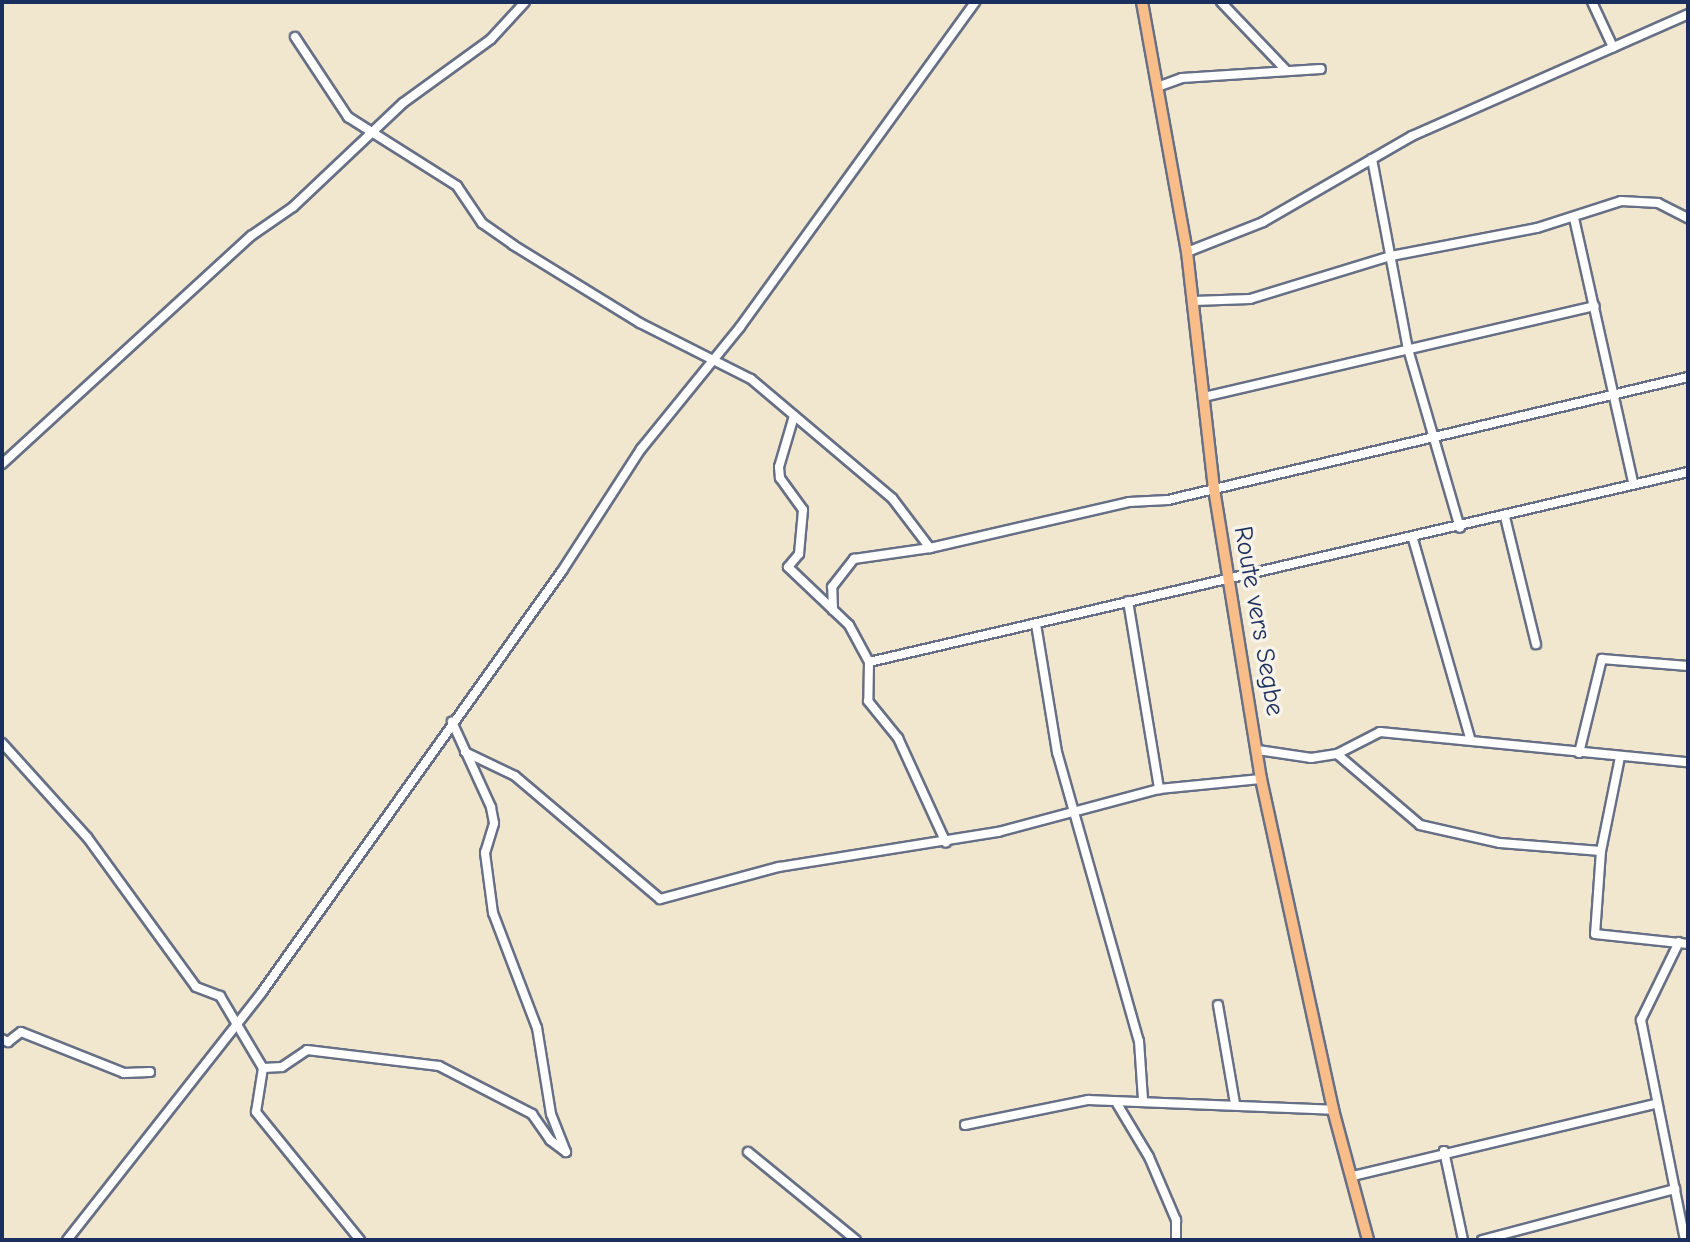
<!DOCTYPE html>
<html>
<head>
<meta charset="utf-8">
<style>
	body { margin:0 }
	#map { position:relative; width:1690px; height:1242px; overflow:hidden; background:#f1e7ce; font-family:"Comic Neue",sans-serif }
	div>[style] { position:absolute }
	[style*='--x'] { left:calc(var(--x)*1px); top:calc(var(--y)*1px); width:calc(var(--w)*1px); rotate:calc(var(--a)*1deg) }
	.roads { filter:drop-shadow(2px 0 #666f85) drop-shadow(-2px 0 #666f85) drop-shadow(0 2px #666f85) drop-shadow(0 -2px #666f85) }
	.minor>* { height:8px; margin:-4px; padding:0 4px; transform-origin:4px; border-radius:4px; background:#fff }
	.major>* { height:10px; margin:-5px; padding:0 5px; transform-origin:5px; border-radius:5px; background:#f8bd89 }
	span { translate:-50% -50%; white-space:nowrap; text-align:center; line-height:1.15; -webkit-text-stroke:7px #f7f3e8; paint-order:stroke }
	.street-label { font-size:26px; color:#1b2f5e }
	.frame { position:absolute; inset:0; border:4px solid #1b2f5e; pointer-events:none }
</style>
</head>
<body>
<div id="map">
	<div class="roads">
		<div class="minor">
			<div style="--x:1221;--y:2;--w:95;--a:46.3"></div>
			<div style="--x:1592;--y:2;--w:50;--a:65"></div>
			<div style="--x:295;--y:37;--w:96;--a:56.5"></div>
			<div style="--x:348;--y:117;--w:129;--a:32.3"></div>
			<div style="--x:457;--y:186;--w:45;--a:56"></div>
			<div style="--x:482;--y:223;--w:38;--a:35"></div>
			<div style="--x:513;--y:245;--w:149;--a:31.6"></div>
			<div style="--x:640;--y:323;--w:124;--a:26.8"></div>
			<div style="--x:751;--y:379;--w:185;--a:40.2"></div>
			<div style="--x:892;--y:498;--w:63;--a:52.8"></div>
			<div style="--x:930;--y:548;--w:204;--a:-13"></div>
			<div style="--x:1129;--y:502;--w:39;--a:-3"></div>
			<div style="--x:1168;--y:500;--w:534;--a:-13.31"></div>
			<div style="--x:1160;--y:86;--w:23;--a:-20"></div>
			<div style="--x:1182;--y:78;--w:139;--a:-3.7"></div>
			<div style="--x:1372;--y:159;--w:193;--a:79.3"></div>
			<div style="--x:1408;--y:349;--w:186;--a:73.8"></div>
			<div style="--x:1574;--y:218;--w:271;--a:77.4"></div>
			<div style="--x:1187;--y:252;--w:82;--a:-21.5"></div>
			<div style="--x:1263;--y:222;--w:172;--a:-30"></div>
			<div style="--x:1412;--y:136;--w:302;--a:-23.8"></div>
			<div style="--x:1194;--y:301;--w:56;--a:-2"></div>
			<div style="--x:1250;--y:299;--w:147;--a:-17"></div>
			<div style="--x:1391;--y:256;--w:149;--a:-10.9"></div>
			<div style="--x:1537;--y:228;--w:88;--a:-17.8"></div>
			<div style="--x:1621;--y:201;--w:37;--a:3"></div>
			<div style="--x:1658;--y:203;--w:34;--a:27"></div>
			<div style="--x:1204;--y:397;--w:401;--a:-13.1"></div>
			<div style="--x:794;--y:416;--w:53;--a:106.4"></div>
			<div style="--x:779;--y:467;--w:11;--a:85"></div>
			<div style="--x:780;--y:478;--w:39;--a:54"></div>
			<div style="--x:803;--y:510;--w:44;--a:95.2"></div>
			<div style="--x:799;--y:554;--w:17;--a:130"></div>
			<div style="--x:788;--y:567;--w:84;--a:43.6"></div>
			<div style="--x:849;--y:625;--w:42;--a:61.6"></div>
			<div style="--x:869;--y:662;--w:39;--a:91"></div>
			<div style="--x:868;--y:701;--w:48;--a:51"></div>
			<div style="--x:898;--y:738;--w:115;--a:65.4"></div>
			<div style="--x:2;--y:464;--w:338;--a:-42.5"></div>
			<div style="--x:251;--y:236;--w:51;--a:-34.6"></div>
			<div style="--x:293;--y:207;--w:151;--a:-43.4"></div>
			<div style="--x:403;--y:103;--w:109;--a:-36"></div>
			<div style="--x:491;--y:39;--w:50;--a:-47.4"></div>
			<div style="--x:1505;--y:517;--w:131;--a:76.3"></div>
			<div style="--x:1413;--y:539;--w:207;--a:74"></div>
			<div style="--x:1128;--y:601;--w:191;--a:80.6"></div>
			<div style="--x:833;--y:610;--w:23;--a:-92"></div>
			<div style="--x:832;--y:587;--w:36;--a:-52"></div>
			<div style="--x:854;--y:559;--w:77;--a:-8.2"></div>
			<div style="--x:1036;--y:624;--w:130;--a:80.7"></div>
			<div style="--x:1057;--y:752;--w:300;--a:74.2"></div>
			<div style="--x:1139;--y:1041;--w:58;--a:86.1"></div>
			<div style="--x:869;--y:662;--w:841;--a:-13.06"></div>
			<div style="--x:2;--y:743;--w:127;--a:47.9"></div>
			<div style="--x:87;--y:837;--w:185;--a:54"></div>
			<div style="--x:196;--y:987;--w:26;--a:21"></div>
			<div style="--x:220;--y:996;--w:84;--a:59.2"></div>
			<div style="--x:1258;--y:750;--w:54;--a:8.6"></div>
			<div style="--x:1311;--y:758;--w:26;--a:-9"></div>
			<div style="--x:1337;--y:754;--w:48;--a:-27.1"></div>
			<div style="--x:1380;--y:732;--w:309;--a:5.6"></div>
			<div style="--x:465;--y:752;--w:55;--a:25.6"></div>
			<div style="--x:515;--y:776;--w:190;--a:40.3"></div>
			<div style="--x:660;--y:899;--w:123;--a:-15.1"></div>
			<div style="--x:779;--y:867;--w:222;--a:-9.1"></div>
			<div style="--x:998;--y:832;--w:167;--a:-15"></div>
			<div style="--x:1159;--y:789;--w:102;--a:-5.6"></div>
			<div style="--x:1579;--y:753;--w:97;--a:-76.3"></div>
			<div style="--x:1602;--y:659;--w:86;--a:4.7"></div>
			<div style="--x:1337;--y:754;--w:109;--a:40.5"></div>
			<div style="--x:1420;--y:825;--w:82;--a:12.7"></div>
			<div style="--x:1500;--y:843;--w:101;--a:4.5"></div>
			<div style="--x:1620;--y:757;--w:96;--a:101.4"></div>
			<div style="--x:1601;--y:851;--w:83;--a:94.1"></div>
			<div style="--x:1595;--y:934;--w:94;--a:6.1"></div>
			<div style="--x:1679;--y:942;--w:87;--a:116"></div>
			<div style="--x:1641;--y:1020;--w:224;--a:78.7"></div>
			<div style="--x:1218;--y:1005;--w:99;--a:80.2"></div>
			<div style="--x:2;--y:1039;--w:7;--a:27"></div>
			<div style="--x:8;--y:1042;--w:16;--a:-38"></div>
			<div style="--x:21;--y:1032;--w:111;--a:21.7"></div>
			<div style="--x:124;--y:1073;--w:26;--a:-2"></div>
			<div style="--x:1116;--y:1102;--w:64;--a:59"></div>
			<div style="--x:1149;--y:1157;--w:69;--a:66.8"></div>
			<div style="--x:1176;--y:1220;--w:20;--a:90"></div>
			<div style="--x:965;--y:1125;--w:126;--a:-11.5"></div>
			<div style="--x:1088;--y:1100;--w:245;--a:2.3"></div>
			<div style="--x:1444;--y:1151;--w:91;--a:77.9"></div>
			<div style="--x:748;--y:1152;--w:139;--a:39.2"></div>
			<div style="--x:1353;--y:1176;--w:310;--a:-13.4"></div>
			<div style="--x:67;--y:1240;--w:315;--a:-51.8"></div>
			<div style="--x:262;--y:992;--w:517;--a:-54.53"></div>
			<div style="--x:562;--y:571;--w:145;--a:-57.1"></div>
			<div style="--x:641;--y:449;--w:157;--a:-50.9"></div>
			<div style="--x:740;--y:327;--w:401;--a:-54.1"></div>
			<div style="--x:360;--y:1240;--w:165;--a:-129.1"></div>
			<div style="--x:256;--y:1112;--w:45;--a:-81"></div>
			<div style="--x:263;--y:1068;--w:19;--a:-3"></div>
			<div style="--x:282;--y:1067;--w:30;--a:-34"></div>
			<div style="--x:307;--y:1050;--w:133;--a:6.9"></div>
			<div style="--x:439;--y:1066;--w:105;--a:27.3"></div>
			<div style="--x:532;--y:1114;--w:32;--a:55"></div>
			<div style="--x:550;--y:1140;--w:20;--a:37"></div>
			<div style="--x:566;--y:1152;--w:41;--a:-111.5"></div>
			<div style="--x:551;--y:1114;--w:87;--a:-99.2"></div>
			<div style="--x:537;--y:1028;--w:123;--a:-110.9"></div>
			<div style="--x:493;--y:913;--w:61;--a:-97.6"></div>
			<div style="--x:485;--y:853;--w:31;--a:-73"></div>
			<div style="--x:494;--y:823;--w:16;--a:-101"></div>
			<div style="--x:491;--y:807;--w:94;--a:-114.6"></div>
			<div style="--x:1482;--y:1240;--w:200;--a:-14.8"></div>
		</div>
		<div class="major">
			<div style="--x:1142;--y:2;--w:254;--a:79.8"></div>
			<div style="--x:1187;--y:252;--w:239;--a:83.5"></div>
			<div style="--x:1214;--y:489;--w:294;--a:80.8"></div>
			<div style="--x:1261;--y:779;--w:339;--a:77.7"></div>
			<div style="--x:1333;--y:1110;--w:135;--a:74.9"></div>
		</div>
	</div>
	<div class="street-label">
		<span style="left:1258px;top:621px;rotate:80deg">Route vers Segbe</span>
	</div>
	<div class="frame"></div>
</div>
</body>
</html>
